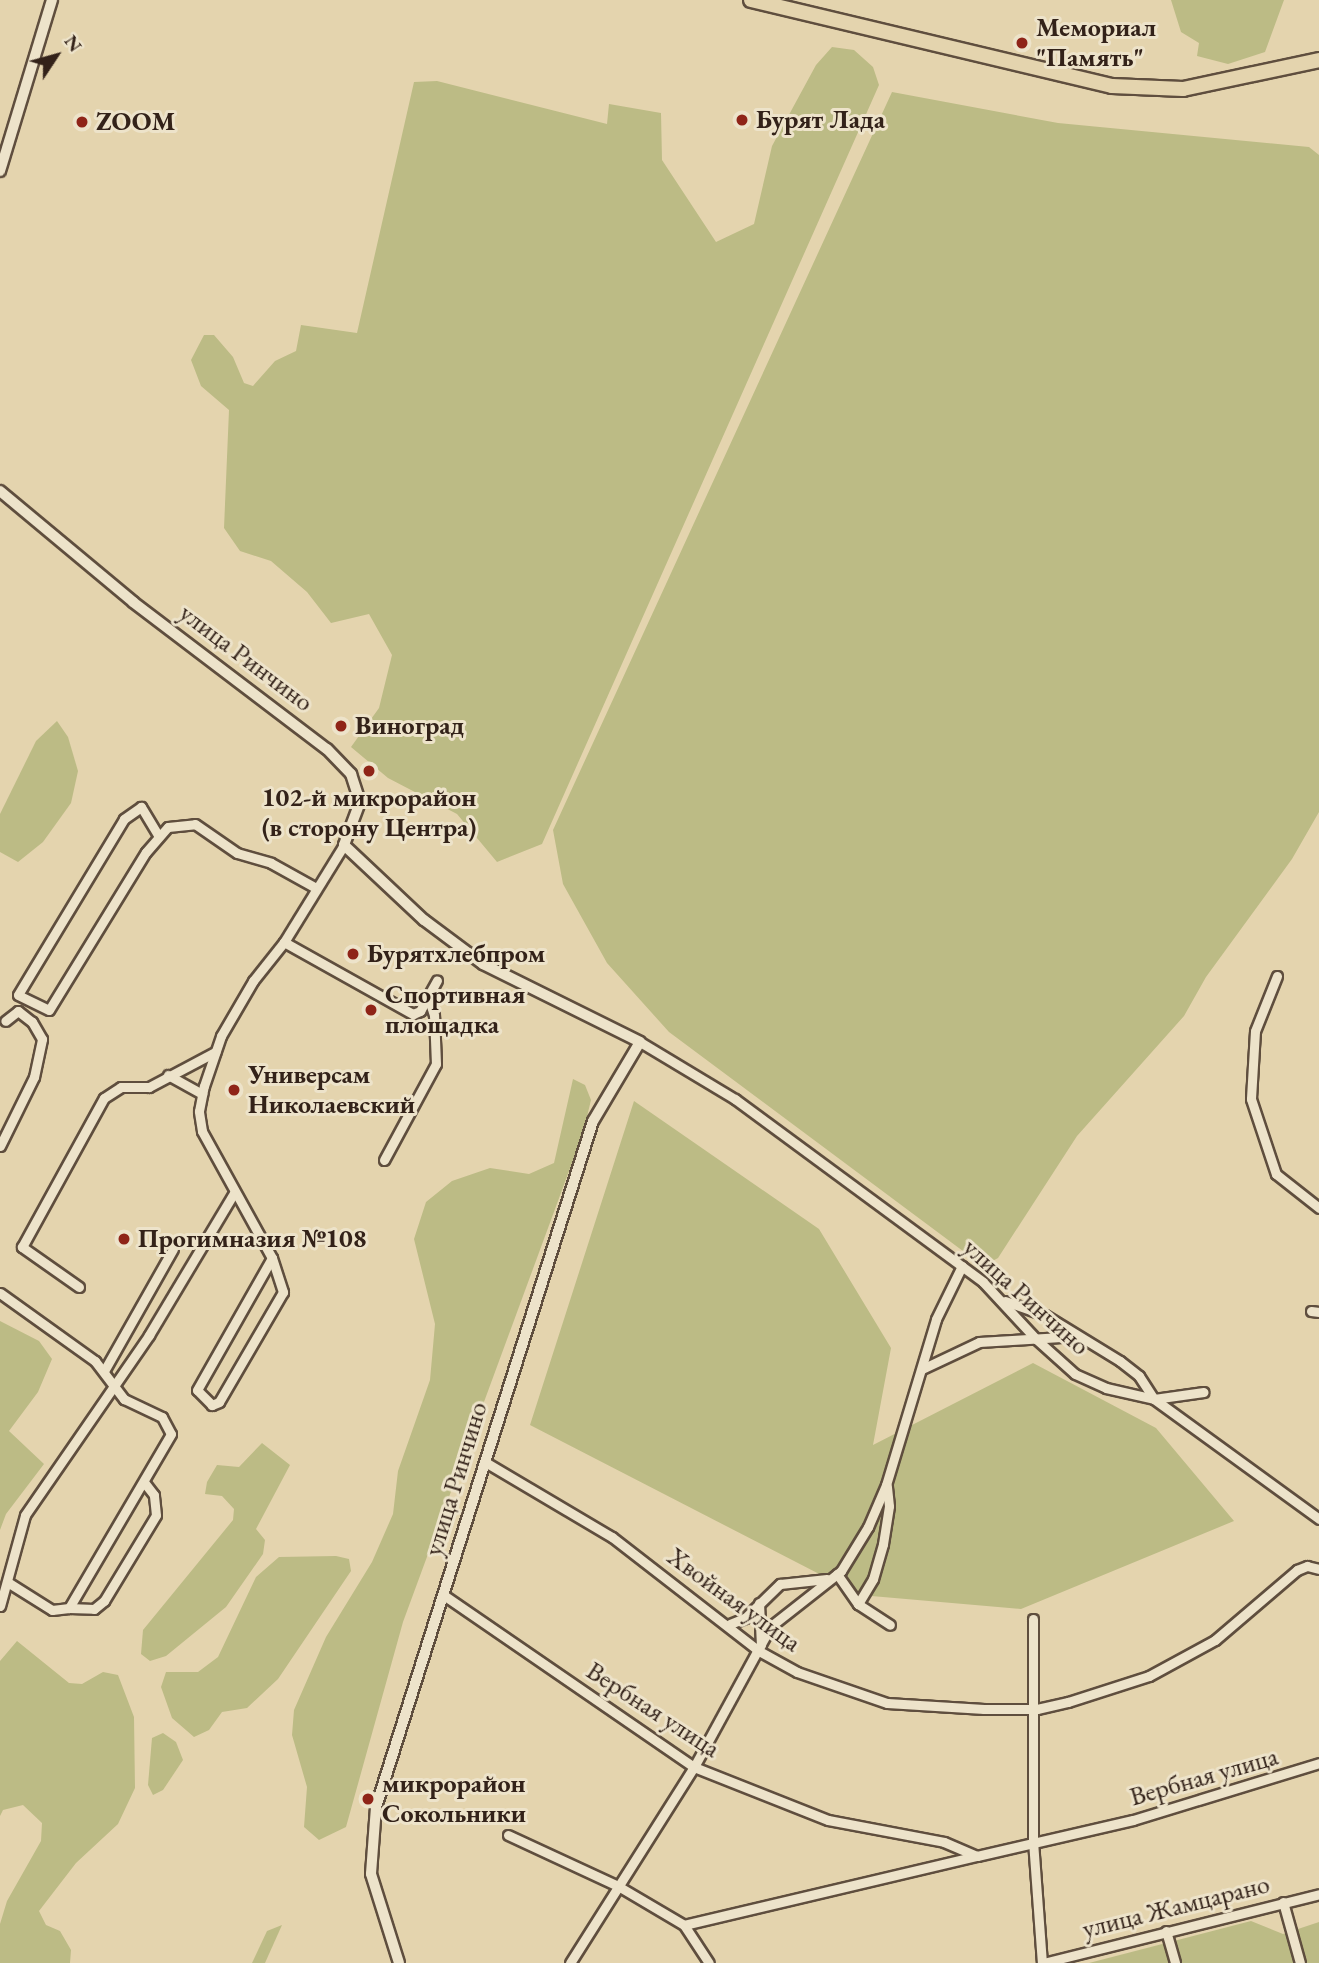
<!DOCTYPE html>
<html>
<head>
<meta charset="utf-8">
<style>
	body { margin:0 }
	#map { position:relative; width:1319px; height:1963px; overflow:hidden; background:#e4d4ae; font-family:"EB Garamond",serif }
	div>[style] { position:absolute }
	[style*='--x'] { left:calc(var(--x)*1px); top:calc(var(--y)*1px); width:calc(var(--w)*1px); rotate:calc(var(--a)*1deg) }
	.green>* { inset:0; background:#bcbb85 }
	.roads { filter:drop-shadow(2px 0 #5f4e3e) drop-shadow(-2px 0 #5f4e3e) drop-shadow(0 2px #5f4e3e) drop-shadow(0 -2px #5f4e3e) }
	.minor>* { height:9px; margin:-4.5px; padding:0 4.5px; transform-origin:4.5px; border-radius:4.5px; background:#ede3ca }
	.tertiary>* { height:10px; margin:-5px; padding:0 5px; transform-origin:5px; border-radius:5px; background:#ede3ca }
	.primary>* { height:14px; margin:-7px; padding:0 7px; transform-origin:7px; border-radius:7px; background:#e4d4ae }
	.dots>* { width:19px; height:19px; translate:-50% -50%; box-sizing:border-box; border:4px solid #ede3ca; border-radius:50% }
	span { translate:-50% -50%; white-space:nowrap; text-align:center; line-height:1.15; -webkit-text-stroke:6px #ede3ca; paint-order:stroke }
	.poi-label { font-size:26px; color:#332219; font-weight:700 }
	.left { translate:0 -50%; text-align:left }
	.street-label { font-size:26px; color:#332219 }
	.north { position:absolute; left:21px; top:21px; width:70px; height:70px; -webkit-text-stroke:5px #ede3ca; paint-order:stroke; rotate:54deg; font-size:19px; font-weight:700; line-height:28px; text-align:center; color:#332219 }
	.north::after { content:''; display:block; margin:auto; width:24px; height:32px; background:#332219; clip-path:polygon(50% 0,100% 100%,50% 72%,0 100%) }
</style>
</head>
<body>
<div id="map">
	<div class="green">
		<div style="clip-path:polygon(1171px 0,1284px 0,1265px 52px,1228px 64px,1197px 56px,1199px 43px,1181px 32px)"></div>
		<div style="clip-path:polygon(832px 47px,854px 50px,873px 67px,879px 85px,542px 844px,497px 862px,457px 814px,388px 778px,351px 747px,379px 708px,392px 655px,369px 614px,331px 623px,307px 592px,271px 561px,240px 551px,224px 528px,229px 410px,201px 386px,191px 360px,204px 335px,214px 335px,233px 357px,244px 383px,253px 386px,275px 361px,296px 351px,301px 325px,357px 333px,414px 82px,437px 81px,607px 124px,609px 104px,661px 113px,662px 160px,716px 242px,754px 224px,772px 146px,816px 65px)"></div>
		<div style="clip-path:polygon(892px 92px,1058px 123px,1309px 147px,1319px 155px,1319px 812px,1292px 859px,1206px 977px,1184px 1016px,1077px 1136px,998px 1258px,987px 1264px,975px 1260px,669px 1032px,607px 963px,563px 884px,553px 830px)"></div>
		<div style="clip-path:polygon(57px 721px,68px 737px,78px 771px,71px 803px,43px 842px,18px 862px,0 852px,0 814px,36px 741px)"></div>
		<div style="clip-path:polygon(573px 1079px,585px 1085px,591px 1100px,583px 1133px,403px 1622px,346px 1827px,319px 1840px,304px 1827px,307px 1787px,292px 1735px,294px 1710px,326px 1637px,372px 1562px,393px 1514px,398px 1471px,430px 1380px,435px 1324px,414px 1239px,426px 1202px,452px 1181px,490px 1168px,529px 1174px,554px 1163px)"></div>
		<div style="clip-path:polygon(634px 1101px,819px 1229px,891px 1348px,873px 1445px,1033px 1363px,1156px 1428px,1234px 1521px,1021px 1609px,860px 1595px,530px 1425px)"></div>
		<div style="clip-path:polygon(0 1321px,39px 1341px,52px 1359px,38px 1392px,9px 1431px,44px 1464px,6px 1514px,0 1530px)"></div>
		<div style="clip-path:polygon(262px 1443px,290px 1465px,256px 1529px,265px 1540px,263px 1554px,226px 1607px,166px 1656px,150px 1661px,141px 1654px,143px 1630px,233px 1520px,234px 1509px,222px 1496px,205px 1494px,207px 1482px,217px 1465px,239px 1467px)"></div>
		<div style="clip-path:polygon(336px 1556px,349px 1559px,351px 1571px,278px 1679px,247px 1708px,222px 1712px,209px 1730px,194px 1737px,172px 1718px,161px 1687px,166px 1672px,198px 1672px,218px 1657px,256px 1577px,279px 1557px)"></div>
		<div style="clip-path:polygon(17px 1641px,69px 1683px,82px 1684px,103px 1672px,118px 1675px,134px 1717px,135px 1788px,118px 1824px,76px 1863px,39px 1911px,46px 1925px,60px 1931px,71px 1950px,70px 1963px,0 1963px,0 1924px,7px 1901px,41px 1841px,42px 1823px,23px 1805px,3px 1810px,0 1816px,0 1661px)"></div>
		<div style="clip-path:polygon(163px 1733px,176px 1742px,183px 1760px,163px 1790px,153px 1795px,148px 1785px,152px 1738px)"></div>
		<div style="clip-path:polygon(1251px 1921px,1283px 1934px,1319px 1922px,1319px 1963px,1089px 1963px)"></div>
		<div style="clip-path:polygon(282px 1925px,265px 1963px,252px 1963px,267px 1931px)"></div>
	</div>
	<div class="roads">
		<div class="minor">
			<div style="--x:158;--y:835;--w:33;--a:-121"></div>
			<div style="--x:141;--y:807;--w:21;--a:145"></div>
			<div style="--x:124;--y:819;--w:205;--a:121.1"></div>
			<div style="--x:18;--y:995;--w:34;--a:26"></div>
			<div style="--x:49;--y:1010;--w:185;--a:-58.5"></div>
			<div style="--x:146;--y:852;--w:33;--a:-49"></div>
			<div style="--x:168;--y:827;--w:27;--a:-6"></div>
			<div style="--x:195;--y:824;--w:51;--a:34.6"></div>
			<div style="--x:237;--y:853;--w:35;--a:16"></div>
			<div style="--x:271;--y:863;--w:51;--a:29.1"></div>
			<div style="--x:284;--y:942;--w:148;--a:29.2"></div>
			<div style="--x:413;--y:1014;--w:8;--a:-23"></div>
			<div style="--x:420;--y:1011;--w:35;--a:-61"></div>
			<div style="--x:1277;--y:976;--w:59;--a:111.8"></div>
			<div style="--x:1255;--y:1031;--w:68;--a:93.4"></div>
			<div style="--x:1251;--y:1099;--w:79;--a:71.6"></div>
			<div style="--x:1276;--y:1174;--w:55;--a:38.3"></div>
			<div style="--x:640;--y:1042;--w:111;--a:31"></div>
			<div style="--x:735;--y:1099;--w:308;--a:36.4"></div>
			<div style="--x:983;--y:1282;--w:78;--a:47.1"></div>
			<div style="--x:1036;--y:1339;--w:52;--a:41.9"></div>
			<div style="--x:1075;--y:1374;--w:34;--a:24"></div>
			<div style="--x:1106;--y:1388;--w:49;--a:12.9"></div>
			<div style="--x:1154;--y:1399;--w:204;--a:36"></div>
			<div style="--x:168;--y:1075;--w:39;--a:29"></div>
			<div style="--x:0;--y:1146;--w:77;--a:-63.8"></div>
			<div style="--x:34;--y:1077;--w:39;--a:-78"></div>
			<div style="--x:42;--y:1039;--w:20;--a:-120"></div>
			<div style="--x:32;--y:1022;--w:18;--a:-142"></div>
			<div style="--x:18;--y:1011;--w:16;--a:142"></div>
			<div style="--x:384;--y:1160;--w:109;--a:-61.6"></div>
			<div style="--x:436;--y:1064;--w:49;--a:-92.3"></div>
			<div style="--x:434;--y:1015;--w:19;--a:-108"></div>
			<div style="--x:272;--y:1258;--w:36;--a:72"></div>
			<div style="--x:283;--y:1292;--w:127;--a:120.2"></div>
			<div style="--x:219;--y:1402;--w:8;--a:157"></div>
			<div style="--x:212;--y:1405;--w:21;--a:-135"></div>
			<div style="--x:197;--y:1390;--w:152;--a:-60.4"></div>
			<div style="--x:272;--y:1258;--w:145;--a:-118.9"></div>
			<div style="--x:202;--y:1131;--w:20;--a:-99"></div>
			<div style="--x:199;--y:1111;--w:25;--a:-79"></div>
			<div style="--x:204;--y:1086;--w:53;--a:-71.2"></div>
			<div style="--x:221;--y:1036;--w:64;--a:-59.8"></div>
			<div style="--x:253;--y:981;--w:50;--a:-51.5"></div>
			<div style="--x:284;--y:942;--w:114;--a:-58.3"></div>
			<div style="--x:79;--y:1287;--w:70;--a:-144.9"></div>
			<div style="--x:22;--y:1247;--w:170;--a:-61.2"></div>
			<div style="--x:104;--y:1098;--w:20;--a:-33"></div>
			<div style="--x:121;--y:1087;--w:28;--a:0"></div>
			<div style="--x:149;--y:1087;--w:75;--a:-27.9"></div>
			<div style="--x:0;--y:1293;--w:117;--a:35.6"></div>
			<div style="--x:95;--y:1361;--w:48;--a:52.7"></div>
			<div style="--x:124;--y:1399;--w:42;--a:25.3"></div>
			<div style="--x:162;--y:1417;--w:19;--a:62"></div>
			<div style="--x:171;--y:1434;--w:202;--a:120.4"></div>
			<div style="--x:69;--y:1608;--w:17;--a:173"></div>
			<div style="--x:52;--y:1610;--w:51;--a:-147.9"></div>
			<div style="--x:1005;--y:1301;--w:42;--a:19.3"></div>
			<div style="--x:1045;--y:1315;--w:88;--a:31.5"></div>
			<div style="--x:1120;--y:1361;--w:24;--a:38"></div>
			<div style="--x:1139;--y:1376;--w:27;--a:57"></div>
			<div style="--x:1154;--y:1399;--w:50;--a:-8"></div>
			<div style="--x:1311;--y:1311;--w:8;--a:7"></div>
			<div style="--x:922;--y:1369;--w:63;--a:-25.3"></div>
			<div style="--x:979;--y:1342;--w:99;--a:-3.5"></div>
			<div style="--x:104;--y:1371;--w:140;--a:-60.5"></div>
			<div style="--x:485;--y:1462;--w:147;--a:30.6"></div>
			<div style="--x:612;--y:1537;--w:186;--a:37.8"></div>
			<div style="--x:759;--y:1651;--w:43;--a:28.9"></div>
			<div style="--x:797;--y:1672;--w:95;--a:19"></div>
			<div style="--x:887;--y:1703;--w:97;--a:3.5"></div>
			<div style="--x:984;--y:1709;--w:53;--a:0"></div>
			<div style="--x:1037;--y:1709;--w:32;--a:-13"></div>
			<div style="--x:1068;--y:1702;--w:85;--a:-17.8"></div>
			<div style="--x:1149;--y:1676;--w:75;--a:-28.6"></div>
			<div style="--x:1215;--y:1640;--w:108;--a:-40.5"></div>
			<div style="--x:1297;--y:1570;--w:11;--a:-22"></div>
			<div style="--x:1307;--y:1566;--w:12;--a:14"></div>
			<div style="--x:837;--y:1574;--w:37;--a:55"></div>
			<div style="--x:858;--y:1604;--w:38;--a:33"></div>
			<div style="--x:445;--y:1596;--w:302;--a:34.5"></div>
			<div style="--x:694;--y:1767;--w:144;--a:21.6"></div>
			<div style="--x:828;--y:1820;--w:118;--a:10.7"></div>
			<div style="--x:944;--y:1842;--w:36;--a:23"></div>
			<div style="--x:977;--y:1856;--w:160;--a:-13"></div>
			<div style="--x:1133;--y:1820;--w:195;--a:-17"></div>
			<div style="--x:759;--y:1603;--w:42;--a:87.3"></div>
			<div style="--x:858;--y:1604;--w:29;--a:-59"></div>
			<div style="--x:873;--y:1579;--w:36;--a:-74"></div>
			<div style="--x:883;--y:1544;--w:38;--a:-81"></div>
			<div style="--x:889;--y:1506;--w:20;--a:-96"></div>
			<div style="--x:0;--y:1606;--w:94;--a:-74.6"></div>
			<div style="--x:25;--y:1515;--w:219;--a:-55.4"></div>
			<div style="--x:149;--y:1335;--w:165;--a:-59.1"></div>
			<div style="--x:69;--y:1608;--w:25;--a:2"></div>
			<div style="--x:94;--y:1609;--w:13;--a:-39"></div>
			<div style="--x:104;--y:1601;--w:100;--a:-58.8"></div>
			<div style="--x:156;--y:1515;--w:20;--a:-96"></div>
			<div style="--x:154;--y:1495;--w:16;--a:-128"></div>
			<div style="--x:1033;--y:1619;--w:222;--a:90"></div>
			<div style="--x:1033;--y:1841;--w:122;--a:85.8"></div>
			<div style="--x:730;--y:1624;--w:16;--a:-22"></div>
			<div style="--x:745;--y:1618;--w:49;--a:-44.2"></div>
			<div style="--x:780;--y:1584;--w:47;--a:-6.1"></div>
			<div style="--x:508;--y:1835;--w:121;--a:24.9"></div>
			<div style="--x:618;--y:1886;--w:77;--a:30.6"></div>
			<div style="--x:684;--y:1925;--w:301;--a:-13.3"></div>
			<div style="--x:1283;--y:1902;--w:63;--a:74.4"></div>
			<div style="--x:684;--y:1925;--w:45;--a:56.7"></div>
			<div style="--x:1166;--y:1931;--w:33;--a:74"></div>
			<div style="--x:570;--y:1963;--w:232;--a:-57.7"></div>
			<div style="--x:694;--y:1767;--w:161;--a:-61.4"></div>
			<div style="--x:771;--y:1626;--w:89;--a:-38.2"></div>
			<div style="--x:841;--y:1571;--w:52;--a:-58.5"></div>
			<div style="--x:868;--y:1527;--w:46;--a:-66.8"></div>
			<div style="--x:886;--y:1485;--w:173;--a:-73.2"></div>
			<div style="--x:936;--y:1319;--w:59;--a:-63.9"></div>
			<div style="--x:1043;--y:1963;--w:284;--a:-14"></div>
		</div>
		<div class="tertiary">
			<div style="--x:0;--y:171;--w:179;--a:-73.1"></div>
			<div style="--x:0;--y:491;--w:173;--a:39.8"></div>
			<div style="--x:133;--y:602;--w:243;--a:37.2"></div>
			<div style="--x:327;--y:749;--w:35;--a:46"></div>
			<div style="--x:351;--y:774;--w:29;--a:72"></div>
			<div style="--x:360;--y:802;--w:46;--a:110.4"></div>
			<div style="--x:344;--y:845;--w:110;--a:43.2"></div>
			<div style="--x:424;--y:920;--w:74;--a:36.7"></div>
			<div style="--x:483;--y:964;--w:175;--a:26.4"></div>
			<div style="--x:640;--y:1042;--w:92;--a:120.7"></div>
			<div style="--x:593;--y:1121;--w:720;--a:107.55"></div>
			<div style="--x:376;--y:1807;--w:67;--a:94.3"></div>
			<div style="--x:371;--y:1874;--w:93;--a:72.5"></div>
		</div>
		<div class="primary">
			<div style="--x:751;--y:0;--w:371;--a:13.4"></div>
			<div style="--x:1112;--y:86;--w:71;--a:2.4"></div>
			<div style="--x:1183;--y:89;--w:139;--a:-12"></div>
		</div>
	</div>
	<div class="dots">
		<div style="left:1022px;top:43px;background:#8f2418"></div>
		<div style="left:742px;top:120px;background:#8f2418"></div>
		<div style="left:82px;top:122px;background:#8f2418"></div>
		<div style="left:341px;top:726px;background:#8f2418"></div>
		<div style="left:369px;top:771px;background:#8f2418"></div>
		<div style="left:353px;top:954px;background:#8f2418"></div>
		<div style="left:371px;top:1010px;background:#8f2418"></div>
		<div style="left:234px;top:1090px;background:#8f2418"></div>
		<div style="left:124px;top:1239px;background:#8f2418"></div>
		<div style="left:368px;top:1799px;background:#8f2418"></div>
	</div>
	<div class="poi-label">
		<span class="left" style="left:1036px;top:43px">Мемориал<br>"Память"</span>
		<span class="left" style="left:756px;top:120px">Бурят Лада</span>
		<span class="left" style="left:96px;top:122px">ZOOM</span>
		<span class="left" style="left:355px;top:726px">Виноград</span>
		<span style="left:369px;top:813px">102-й микрорайон<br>(в сторону Центра)</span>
		<span class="left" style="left:367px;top:954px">Бурятхлебпром</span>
		<span class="left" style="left:385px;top:1010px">Спортивная<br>площадка</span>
		<span class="left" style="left:248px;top:1090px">Универсам<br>Николаевский</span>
		<span class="left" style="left:138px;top:1239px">Прогимназия №108</span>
		<span class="left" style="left:382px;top:1799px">микрорайон<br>Сокольники</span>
	</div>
	<div class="street-label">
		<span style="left:246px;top:658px;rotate:37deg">улица Ринчино</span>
		<span style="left:1026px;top:1297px;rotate:42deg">улица Ринчино</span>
		<span style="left:456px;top:1479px;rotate:-73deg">улица Ринчино</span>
		<span style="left:734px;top:1600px;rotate:36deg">Хвойная улица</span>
		<span style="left:653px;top:1710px;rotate:33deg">Вербная улица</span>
		<span style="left:1204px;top:1777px;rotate:-16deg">Вербная улица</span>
		<span style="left:1176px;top:1907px;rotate:-14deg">улица Жамцарано</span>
	</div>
	<div class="north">N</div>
</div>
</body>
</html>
